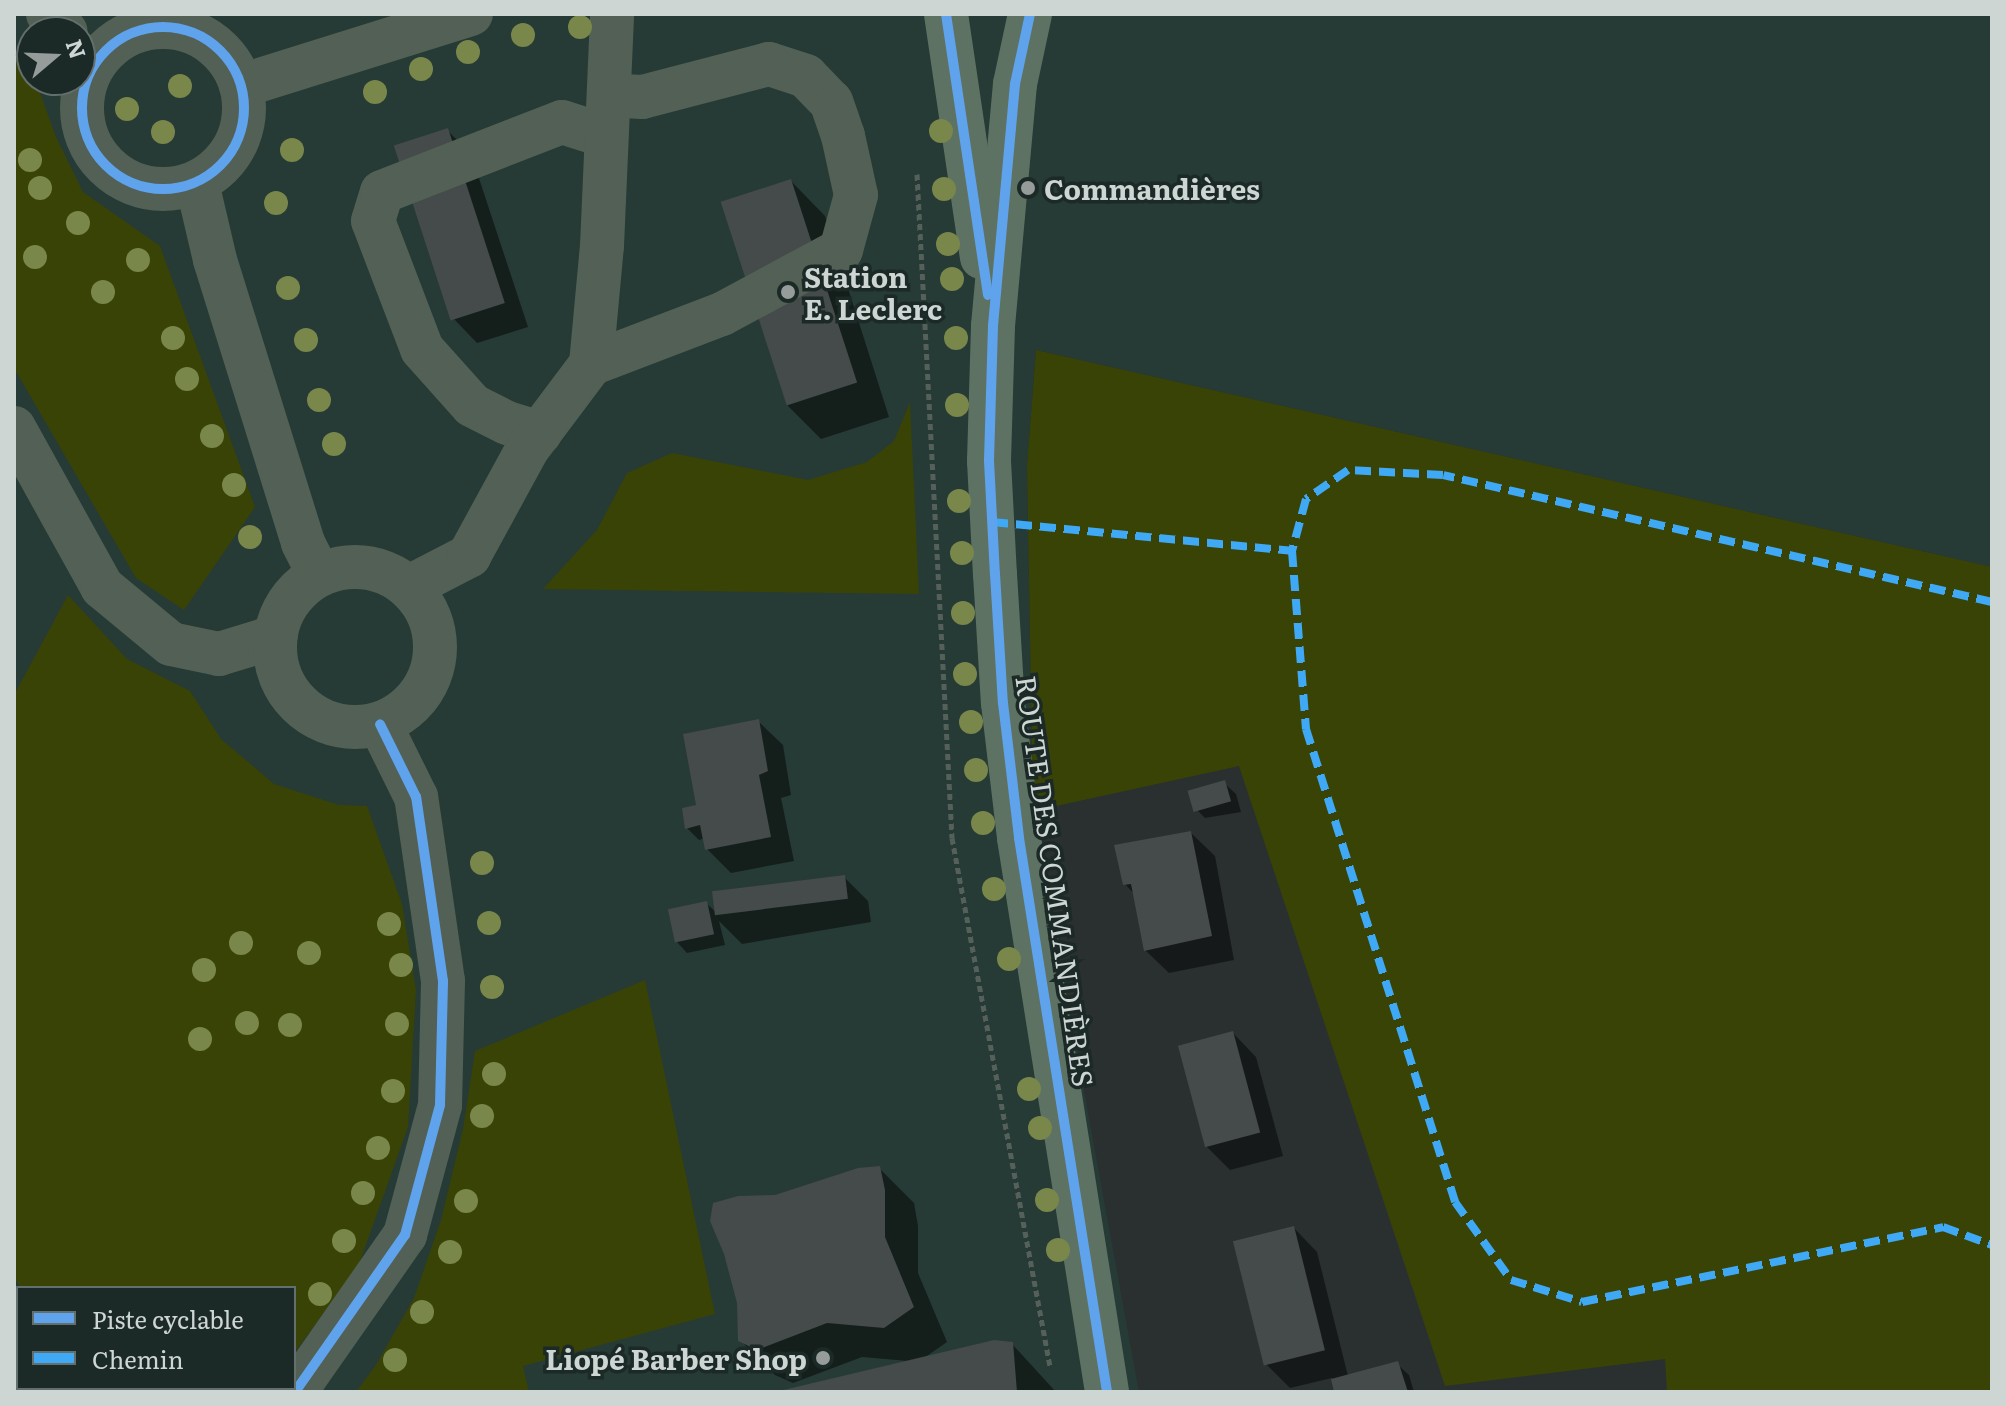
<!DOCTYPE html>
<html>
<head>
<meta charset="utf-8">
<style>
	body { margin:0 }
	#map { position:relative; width:2006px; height:1406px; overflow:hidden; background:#2a302f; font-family:Literata,serif }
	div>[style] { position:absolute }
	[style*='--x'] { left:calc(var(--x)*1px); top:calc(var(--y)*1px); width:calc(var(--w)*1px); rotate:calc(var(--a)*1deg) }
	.built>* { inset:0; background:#263a36 }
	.green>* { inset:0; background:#3a4306 }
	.shadow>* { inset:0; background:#0007 }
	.building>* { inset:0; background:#454a4a; transform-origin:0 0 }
	.path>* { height:5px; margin-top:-2.5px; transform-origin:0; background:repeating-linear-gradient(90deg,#546059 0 6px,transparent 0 10px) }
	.minor>* { height:44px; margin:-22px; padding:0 22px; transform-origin:22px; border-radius:22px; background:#526055 }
	.minor>.ring { margin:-22px; padding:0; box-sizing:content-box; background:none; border:44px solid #526055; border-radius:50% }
	.major>* { height:44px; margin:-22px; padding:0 22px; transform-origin:22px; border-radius:22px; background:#5d7263 }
	.quiet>* { height:8px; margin-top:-4px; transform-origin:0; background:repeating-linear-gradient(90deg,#3fa9f5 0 16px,transparent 0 24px) }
	.cycleway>* { height:10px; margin:-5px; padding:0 5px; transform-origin:5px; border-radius:5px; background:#60a3ed }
	.cycleway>.ring { margin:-5px; padding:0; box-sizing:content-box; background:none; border:10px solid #60a3ed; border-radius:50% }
	.trees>* { width:24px; height:24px; margin:-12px; border-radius:50%; background:#79874a }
	.dots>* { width:22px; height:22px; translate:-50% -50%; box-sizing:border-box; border:4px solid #1c2a27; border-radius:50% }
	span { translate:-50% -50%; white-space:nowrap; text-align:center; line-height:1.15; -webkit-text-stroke:7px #1c2a27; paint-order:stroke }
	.poi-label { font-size:28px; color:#ced6d4; font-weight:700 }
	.left { translate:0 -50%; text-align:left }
	.right { translate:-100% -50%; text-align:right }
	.street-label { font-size:28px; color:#ced6d4 }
	.frame { position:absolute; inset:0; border:16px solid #ced6d4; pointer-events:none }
	.legend { position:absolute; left:16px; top:1286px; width:280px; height:104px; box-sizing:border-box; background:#1c2a27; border:2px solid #636f6c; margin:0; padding:10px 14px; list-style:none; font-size:24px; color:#ced6d4 }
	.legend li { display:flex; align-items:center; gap:16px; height:40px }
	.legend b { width:40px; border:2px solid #636f6c }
	.north { position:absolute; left:16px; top:16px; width:80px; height:80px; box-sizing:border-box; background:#1c2a27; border:2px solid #636f6c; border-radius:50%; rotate:71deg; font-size:22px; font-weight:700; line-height:32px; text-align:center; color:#ced6d4 }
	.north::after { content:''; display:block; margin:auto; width:28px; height:36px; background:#959c9a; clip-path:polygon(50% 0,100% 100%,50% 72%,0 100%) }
</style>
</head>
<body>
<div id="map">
	<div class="built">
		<div style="clip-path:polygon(evenodd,14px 14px,1992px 14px,1992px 567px,1036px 350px,1027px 465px,1033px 811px,1139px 1392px,14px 1392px,14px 14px,32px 32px,80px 32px,80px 80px,32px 80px,32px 32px,14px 14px,18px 1288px,294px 1288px,294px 1388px,18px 1388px,18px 1288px)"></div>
	</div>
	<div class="green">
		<div style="clip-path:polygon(14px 46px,39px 90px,56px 137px,83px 192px,160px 246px,255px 507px,184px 610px,136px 578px,14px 368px)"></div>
		<div style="clip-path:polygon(1036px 350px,1992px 567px,1992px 1392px,1667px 1392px,1665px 1359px,1445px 1386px,1239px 766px,1033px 811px,1027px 465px)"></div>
		<div style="clip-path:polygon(910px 402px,919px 594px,543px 589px,597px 530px,627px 473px,672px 453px,808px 480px,867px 462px,894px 441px)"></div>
		<div style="clip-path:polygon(68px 595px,127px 659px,190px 691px,221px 739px,274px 784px,339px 805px,367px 806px,402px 904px,416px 990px,408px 1127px,358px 1267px,294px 1353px,294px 1288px,22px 1288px,14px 1279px,14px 695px)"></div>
		<div style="clip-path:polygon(645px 980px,715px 1314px,523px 1366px,529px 1392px,356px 1392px,376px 1365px,414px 1298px,441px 1220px,463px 1129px,475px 1051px)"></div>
	</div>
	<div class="shadow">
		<div style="clip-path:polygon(447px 130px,471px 154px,528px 327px,477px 343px,454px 319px)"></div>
		<div style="clip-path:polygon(791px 181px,825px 216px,889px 417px,821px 439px,787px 405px)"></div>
		<div style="clip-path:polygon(759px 722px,783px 745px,791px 795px,781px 798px,794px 861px,731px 873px,707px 849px,705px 838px,699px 840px,687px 828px,695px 807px)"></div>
		<div style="clip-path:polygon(1224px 783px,1236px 794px,1241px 812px,1205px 818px,1194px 807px)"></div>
		<div style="clip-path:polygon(1191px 833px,1215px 856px,1234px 960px,1169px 973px,1145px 950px,1135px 895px,1125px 884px)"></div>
		<div style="clip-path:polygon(844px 877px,868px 901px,871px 922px,742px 944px,719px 921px,725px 945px,687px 953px,676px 941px,706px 903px,718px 914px)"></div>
		<div style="clip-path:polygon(1233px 1033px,1256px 1057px,1283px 1156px,1230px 1170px,1206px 1146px)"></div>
		<div style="clip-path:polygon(879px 1168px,914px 1203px,918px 1226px,918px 1273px,947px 1342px,924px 1358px,1012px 1344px,1056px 1392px,779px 1392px,908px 1361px,862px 1357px,793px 1383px,775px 1375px,740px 1340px,776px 1197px)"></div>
		<div style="clip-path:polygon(1294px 1228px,1317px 1252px,1348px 1376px,1397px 1364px,1409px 1375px,1414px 1392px,1336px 1392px,1332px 1378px,1290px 1388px,1266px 1364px)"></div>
	</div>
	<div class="building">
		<div style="left:448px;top:128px;width:184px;height:57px;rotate:72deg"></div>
		<div style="left:791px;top:179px;width:214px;height:74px;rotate:72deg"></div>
		<div style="clip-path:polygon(759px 719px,768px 771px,759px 775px,771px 837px,705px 850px,700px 825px,685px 829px,682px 808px,696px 805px,683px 734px)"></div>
		<div style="left:1225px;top:780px;width:22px;height:39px;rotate:74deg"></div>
		<div style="clip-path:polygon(1191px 831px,1212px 936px,1144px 951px,1131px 884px,1123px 885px,1114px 845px)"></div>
		<div style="left:845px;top:875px;width:24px;height:134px;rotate:83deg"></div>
		<div style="left:707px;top:901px;width:34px;height:40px;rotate:78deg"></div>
		<div style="left:1233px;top:1031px;width:105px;height:57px;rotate:75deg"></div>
		<div style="clip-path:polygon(880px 1166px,885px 1190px,885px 1237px,914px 1307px,884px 1328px,827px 1323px,757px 1350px,738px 1341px,737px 1303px,724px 1254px,710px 1221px,713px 1203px,738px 1196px,775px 1195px,858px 1168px)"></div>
		<div style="left:1294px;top:1226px;width:128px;height:63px;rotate:76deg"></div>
		<div style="clip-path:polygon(994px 1340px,1013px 1342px,1017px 1392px,775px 1392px)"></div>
		<div style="clip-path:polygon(1398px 1361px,1408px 1392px,1334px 1392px,1331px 1379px)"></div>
	</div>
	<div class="path">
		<div style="--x:917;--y:174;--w:665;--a:86.98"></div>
		<div style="--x:952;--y:838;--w:537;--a:79.49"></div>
	</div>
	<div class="minor">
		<div style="--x:48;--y:14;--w:25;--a:45"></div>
		<div class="ring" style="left:82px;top:27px;width:118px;height:118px"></div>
		<div style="--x:241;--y:86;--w:241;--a:-17.4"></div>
		<div style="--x:197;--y:183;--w:79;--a:76.8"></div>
		<div style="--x:215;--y:260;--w:296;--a:72.7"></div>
		<div style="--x:303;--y:543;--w:35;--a:63"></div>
		<div style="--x:591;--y:364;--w:140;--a:-20.9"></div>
		<div style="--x:722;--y:314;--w:135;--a:-28.3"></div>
		<div style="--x:841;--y:250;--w:57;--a:-74.7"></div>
		<div style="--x:856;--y:195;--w:60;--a:-102.4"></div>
		<div style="--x:843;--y:136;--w:36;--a:-109"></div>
		<div style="--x:831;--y:102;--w:36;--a:-134"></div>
		<div style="--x:806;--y:76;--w:39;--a:-162"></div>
		<div style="--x:769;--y:64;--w:131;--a:165.4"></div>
		<div style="--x:642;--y:97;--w:33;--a:-177"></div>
		<div style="--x:14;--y:428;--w:182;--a:61"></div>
		<div style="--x:102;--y:587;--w:89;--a:39.6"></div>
		<div style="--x:171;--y:644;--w:49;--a:11.8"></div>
		<div style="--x:219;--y:654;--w:59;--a:-16.9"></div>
		<div style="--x:540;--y:433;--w:34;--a:-163"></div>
		<div style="--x:507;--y:423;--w:39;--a:-153"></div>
		<div style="--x:472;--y:405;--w:75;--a:-131.8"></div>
		<div style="--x:422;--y:349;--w:137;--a:-110.9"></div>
		<div style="--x:373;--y:221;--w:30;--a:-73"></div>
		<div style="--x:382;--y:192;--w:193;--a:-21.3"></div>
		<div style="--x:562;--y:122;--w:46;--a:17.7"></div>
		<div class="ring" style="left:275px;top:567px;width:116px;height:116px"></div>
		<div style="--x:409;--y:587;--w:68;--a:-27.3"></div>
		<div style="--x:469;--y:556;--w:123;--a:-61.4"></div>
		<div style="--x:528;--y:448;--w:105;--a:-53.1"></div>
		<div style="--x:591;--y:364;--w:119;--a:-84.7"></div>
		<div style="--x:602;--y:246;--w:232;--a:-87.5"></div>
		<div style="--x:295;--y:1392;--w:192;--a:-55"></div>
		<div style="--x:405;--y:1235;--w:135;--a:-74.9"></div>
		<div style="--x:440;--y:1105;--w:124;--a:-88.6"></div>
		<div style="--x:443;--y:981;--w:186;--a:-98.3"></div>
		<div style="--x:416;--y:797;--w:81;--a:-116.3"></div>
	</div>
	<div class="major">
		<div style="--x:946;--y:14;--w:246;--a:81.6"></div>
		<div style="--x:1030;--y:14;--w:72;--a:102.1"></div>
		<div style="--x:1015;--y:84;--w:243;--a:95.2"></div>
		<div style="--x:993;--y:326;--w:135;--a:91.7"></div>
		<div style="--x:989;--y:461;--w:113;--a:87"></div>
		<div style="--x:995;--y:574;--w:129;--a:86.5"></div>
		<div style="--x:1003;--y:703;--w:136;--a:83.2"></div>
		<div style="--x:1019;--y:838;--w:561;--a:80.97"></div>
	</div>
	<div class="quiet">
		<div style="--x:992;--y:522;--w:301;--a:5.5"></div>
		<div style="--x:1992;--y:602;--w:563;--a:-166.97"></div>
		<div style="--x:1443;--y:475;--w:95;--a:-177"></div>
		<div style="--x:1348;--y:470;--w:51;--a:145.4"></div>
		<div style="--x:1306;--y:499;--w:54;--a:105.1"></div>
		<div style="--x:1292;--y:551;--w:179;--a:85.5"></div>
		<div style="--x:1306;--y:729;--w:496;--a:72.5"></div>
		<div style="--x:1455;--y:1202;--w:96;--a:54.3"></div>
		<div style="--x:1511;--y:1280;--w:74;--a:17.2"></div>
		<div style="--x:1582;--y:1302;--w:369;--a:-11.7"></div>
		<div style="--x:1943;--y:1227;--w:52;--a:20.2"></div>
	</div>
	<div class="cycleway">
		<div style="--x:946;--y:14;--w:284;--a:81.5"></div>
		<div style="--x:1030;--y:14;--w:72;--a:102.1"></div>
		<div style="--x:1015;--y:84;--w:243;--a:95.2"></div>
		<div style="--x:993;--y:326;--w:135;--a:91.7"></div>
		<div style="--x:989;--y:461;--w:113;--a:87"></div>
		<div style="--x:995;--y:574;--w:129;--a:86.5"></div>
		<div style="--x:1003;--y:703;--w:136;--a:83.2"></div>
		<div style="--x:1019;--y:838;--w:561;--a:80.97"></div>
		<div class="ring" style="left:82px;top:27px;width:152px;height:152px"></div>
		<div style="--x:295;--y:1392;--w:192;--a:-55"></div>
		<div style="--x:405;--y:1235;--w:135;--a:-74.9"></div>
		<div style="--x:440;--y:1105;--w:124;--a:-88.6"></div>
		<div style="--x:443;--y:981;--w:186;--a:-98.3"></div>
		<div style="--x:416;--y:797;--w:81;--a:-116.3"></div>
	</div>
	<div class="trees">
		<div style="left:580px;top:27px"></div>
		<div style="left:523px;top:35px"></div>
		<div style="left:468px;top:52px"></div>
		<div style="left:421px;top:69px"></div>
		<div style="left:180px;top:86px"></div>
		<div style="left:375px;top:92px"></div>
		<div style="left:127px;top:109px"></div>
		<div style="left:941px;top:131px"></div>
		<div style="left:163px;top:132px"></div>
		<div style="left:292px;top:150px"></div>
		<div style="left:30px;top:160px"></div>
		<div style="left:40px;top:188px"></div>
		<div style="left:944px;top:189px"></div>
		<div style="left:276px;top:203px"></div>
		<div style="left:78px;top:223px"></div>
		<div style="left:948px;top:244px"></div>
		<div style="left:35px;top:257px"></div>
		<div style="left:138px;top:260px"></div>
		<div style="left:952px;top:279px"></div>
		<div style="left:288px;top:288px"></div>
		<div style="left:103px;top:292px"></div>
		<div style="left:173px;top:338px"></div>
		<div style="left:956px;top:338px"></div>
		<div style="left:306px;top:340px"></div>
		<div style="left:187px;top:379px"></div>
		<div style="left:319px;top:400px"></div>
		<div style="left:957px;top:405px"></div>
		<div style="left:212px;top:436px"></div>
		<div style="left:334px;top:444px"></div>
		<div style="left:234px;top:485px"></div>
		<div style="left:959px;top:501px"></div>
		<div style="left:250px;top:537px"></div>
		<div style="left:962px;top:553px"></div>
		<div style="left:963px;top:613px"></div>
		<div style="left:965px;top:674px"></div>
		<div style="left:971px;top:722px"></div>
		<div style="left:976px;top:770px"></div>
		<div style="left:983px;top:823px"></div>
		<div style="left:482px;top:863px"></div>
		<div style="left:994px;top:889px"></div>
		<div style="left:489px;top:923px"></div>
		<div style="left:389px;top:924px"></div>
		<div style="left:241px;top:943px"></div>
		<div style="left:309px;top:953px"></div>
		<div style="left:1009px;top:959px"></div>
		<div style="left:401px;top:965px"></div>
		<div style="left:204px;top:970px"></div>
		<div style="left:492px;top:987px"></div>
		<div style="left:247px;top:1023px"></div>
		<div style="left:397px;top:1024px"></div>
		<div style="left:290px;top:1025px"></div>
		<div style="left:200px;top:1039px"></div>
		<div style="left:494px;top:1074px"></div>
		<div style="left:1029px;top:1089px"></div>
		<div style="left:393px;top:1091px"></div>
		<div style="left:482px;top:1116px"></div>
		<div style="left:1040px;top:1128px"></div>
		<div style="left:378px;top:1148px"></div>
		<div style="left:363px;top:1193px"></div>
		<div style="left:1047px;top:1200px"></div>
		<div style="left:466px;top:1201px"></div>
		<div style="left:344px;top:1241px"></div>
		<div style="left:1058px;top:1250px"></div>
		<div style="left:450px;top:1252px"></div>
		<div style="left:320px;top:1294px"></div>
		<div style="left:422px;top:1312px"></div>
		<div style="left:395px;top:1360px"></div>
	</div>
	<div class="dots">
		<div style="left:1028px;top:188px;background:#959c9a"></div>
		<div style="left:788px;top:292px;background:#959c9a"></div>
		<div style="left:823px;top:1358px;background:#959c9a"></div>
	</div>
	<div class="poi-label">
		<span class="left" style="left:1044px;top:188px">Commandières</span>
		<span class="left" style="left:804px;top:292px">Station<br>E. Leclerc</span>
		<span class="right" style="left:807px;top:1358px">Liopé Barber Shop</span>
	</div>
	<div class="street-label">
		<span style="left:1056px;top:881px;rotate:82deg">ROUTE DES COMMANDIÈRES</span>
	</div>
	<div class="frame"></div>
	<ul class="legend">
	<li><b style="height:10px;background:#60a3ed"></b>Piste cyclable</li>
	<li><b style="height:10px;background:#3fa9f5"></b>Chemin</li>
	</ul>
	<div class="north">N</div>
</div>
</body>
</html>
